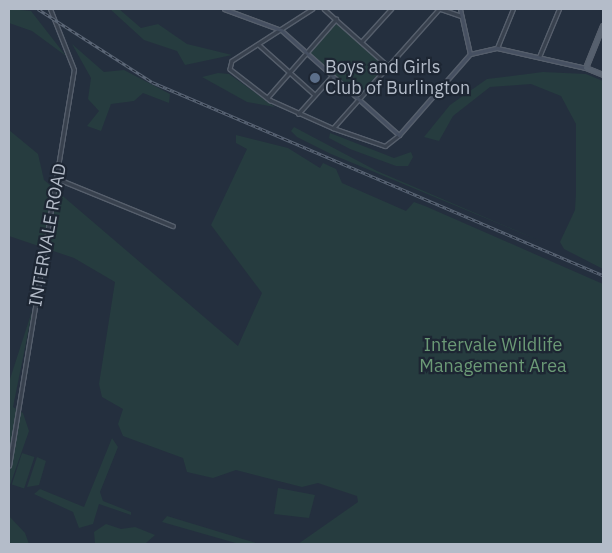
<!DOCTYPE html>
<html>
<head>
<meta charset="utf-8">
<style>
	body { margin:0 }
	#map { position:relative; width:612px; height:553px; overflow:hidden; background:#242f3e; font-family:"IBM Plex Sans",sans-serif }
	div>[style] { position:absolute }
	[style*='--x'] { left:calc(var(--x)*1px); top:calc(var(--y)*1px); width:calc(var(--w)*1px); rotate:calc(var(--a)*1deg) }
	.green>* { inset:0; background:#263c3f; transform-origin:0 0 }
	.roads { filter:drop-shadow(1px 0 #565f6c) drop-shadow(-1px 0 #565f6c) drop-shadow(0 1px #565f6c) drop-shadow(0 -1px #565f6c) }
	.street>* { height:2.5px; margin:-1.25px; padding:0 1.25px; transform-origin:1.25px; border-radius:1.25px; background:#38414e }
	.secondary>* { height:3px; margin:-1.5px; padding:0 1.5px; transform-origin:1.5px; border-radius:1.5px; background:#465061 }
	.primary>* { height:4px; margin:-2px; padding:0 2px; transform-origin:2px; border-radius:2px; background:#56606e }
	.rail>* { height:3px; margin-top:-1.5px; transform-origin:0; background:repeating-linear-gradient(90deg,#1d2633 0 4px,#5a6575 0 8px); box-sizing:border-box; border-block:1px solid #5a6575 }
	.dots>* { width:14px; height:14px; translate:-50% -50%; box-sizing:border-box; border:2px solid #1d2633; border-radius:50% }
	span { translate:-50% -50%; white-space:nowrap; text-align:center; line-height:1.15; -webkit-text-stroke:4.5px #1d2633; paint-order:stroke }
	.poi-label { font-size:18px; color:#b4bcc9 }
	.left { translate:0 -50%; text-align:left }
	.street-label { font-size:18px; color:#b4bcc9 }
	.park-label { font-size:18px; color:#6b9a76 }
	.frame { position:absolute; inset:0; border:10px solid #b4bcc9; pointer-events:none }
</style>
</head>
<body>
<div id="map">
	<div class="green">
		<div style="clip-path:polygon(9px 9px,31px 11px,66px 56px,32px 31px,9px 23px)"></div>
		<div style="clip-path:polygon(110px 9px,119px 9px,141px 28px,158px 24px,187px 44px,232px 55px,185px 65px,177px 51px,144px 40px)"></div>
		<div style="left:336px;top:22px;width:66px;height:40px;rotate:42deg"></div>
		<div style="clip-path:polygon(72px 44px,104px 72px,124px 70px,170px 94px,169px 103px,143px 93px,134px 101px,111px 104px,101px 131px,87px 126px,99px 111px,88px 99px,91px 78px)"></div>
		<div style="clip-path:polygon(543px 72px,586px 74px,603px 81px,603px 269px,564px 249px,560px 242px,575px 210px,576px 193px,576px 124px,561px 96px,531px 84px,490px 87px,453px 116px,439px 141px,424px 137px,450px 105px,487px 79px)"></div>
		<div style="clip-path:polygon(218px 73px,229px 74px,275px 107px,247px 102px,202px 77px)"></div>
		<div style="clip-path:polygon(294px 127px,377px 171px,543px 242px,331px 154px,297px 137px,291px 131px)"></div>
		<div style="clip-path:polygon(9px 130px,38px 154px,44px 180px,238px 346px,262px 293px,211px 225px,247px 149px,236px 143px,236px 135px,288px 148px,320px 168px,323px 163px,336px 169px,342px 183px,406px 211px,414px 202px,425px 206px,603px 284px,603px 544px,298px 544px,358px 502px,357px 496px,318px 483px,302px 487px,236px 470px,213px 478px,187px 472px,183px 458px,123px 436px,118px 424px,123px 409px,102px 397px,99px 384px,115px 282px,74px 258px,9px 236px)"></div>
		<div style="clip-path:polygon(330px 133px,394px 158px,411px 152px,413px 157px,408px 166px,396px 166px,350px 149px,329px 138px)"></div>
		<div style="clip-path:polygon(33px 308px,13px 407px,23px 413px,29px 431px,9px 488px,9px 382px)"></div>
		<div style="clip-path:polygon(112px 438px,118px 447px,100px 492px,103px 501px,131px 512px,131px 515px,99px 504px,93px 524px,79px 528px,73px 512px,34px 494px,40px 489px,84px 507px)"></div>
		<div style="left:22px;top:453px;width:13px;height:33px;rotate:18deg"></div>
		<div style="clip-path:polygon(37px 457px,46px 461px,39px 485px,27px 487px)"></div>
		<div style="clip-path:polygon(278px 488px,315px 495px,309px 518px,274px 514px)"></div>
		<div style="clip-path:polygon(9px 516px,25px 533px,29px 544px,9px 544px)"></div>
		<div style="clip-path:polygon(167px 516px,259px 544px,239px 544px,162px 522px)"></div>
		<div style="clip-path:polygon(106px 524px,121px 529px,135px 527px,155px 535px,146px 543px,95px 544px,94px 532px)"></div>
	</div>
	<div class="roads">
		<div class="street">
			<div style="--x:313;--y:9;--w:96;--a:147.3"></div>
			<div style="--x:232;--y:61;--w:8;--a:104"></div>
			<div style="--x:230;--y:69;--w:51;--a:37.8"></div>
			<div style="--x:270;--y:100;--w:69;--a:24"></div>
			<div style="--x:333;--y:128;--w:55;--a:19.1"></div>
			<div style="--x:385;--y:146;--w:18;--a:-38"></div>
			<div style="--x:324;--y:9;--w:86;--a:41.7"></div>
			<div style="--x:441;--y:9;--w:21;--a:19"></div>
			<div style="--x:361;--y:42;--w:45;--a:-47.7"></div>
			<div style="--x:258;--y:44;--w:76;--a:41.8"></div>
			<div style="--x:497;--y:48;--w:42;--a:-67.7"></div>
			<div style="--x:539;--y:57;--w:52;--a:-67.4"></div>
			<div style="--x:267;--y:98;--w:105;--a:-48.9"></div>
			<div style="--x:298;--y:114;--w:51;--a:-48.2"></div>
			<div style="--x:333;--y:128;--w:159;--a:-48.3"></div>
			<div style="--x:58;--y:179;--w:124;--a:22.2"></div>
			<div style="--x:9;--y:466;--w:401;--a:-80.7"></div>
			<div style="--x:74;--y:70;--w:66;--a:-111.5"></div>
		</div>
		<div class="secondary">
			<div style="--x:224;--y:9;--w:61;--a:20.2"></div>
			<div style="--x:281;--y:30;--w:158;--a:41.7"></div>
			<div style="--x:399;--y:135;--w:108;--a:-48.8"></div>
			<div style="--x:470;--y:54;--w:28;--a:-13"></div>
			<div style="--x:497;--y:48;--w:91;--a:12.7"></div>
			<div style="--x:460;--y:9;--w:46;--a:77.5"></div>
		</div>
		<div class="primary">
			<div style="--x:603;--y:26;--w:45;--a:112"></div>
			<div style="--x:586;--y:68;--w:18;--a:22"></div>
		</div>
	</div>
	<div class="rail">
		<div style="--x:38;--y:9;--w:135;--a:32.6"></div>
		<div style="--x:152;--y:82;--w:491;--a:23.2"></div>
	</div>
	<div class="dots">
		<div style="left:315px;top:78px;background:#5c6f8a"></div>
	</div>
	<div class="poi-label">
		<span class="left" style="left:325px;top:78px">Boys and Girls<br>Club of Burlington</span>
	</div>
	<div class="street-label">
		<span style="left:48px;top:235px;rotate:-80deg">INTERVALE ROAD</span>
	</div>
	<div class="park-label">
		<span style="left:493px;top:356px">Intervale Wildlife<br>Management Area</span>
	</div>
	<div class="frame"></div>
</div>
</body>
</html>
